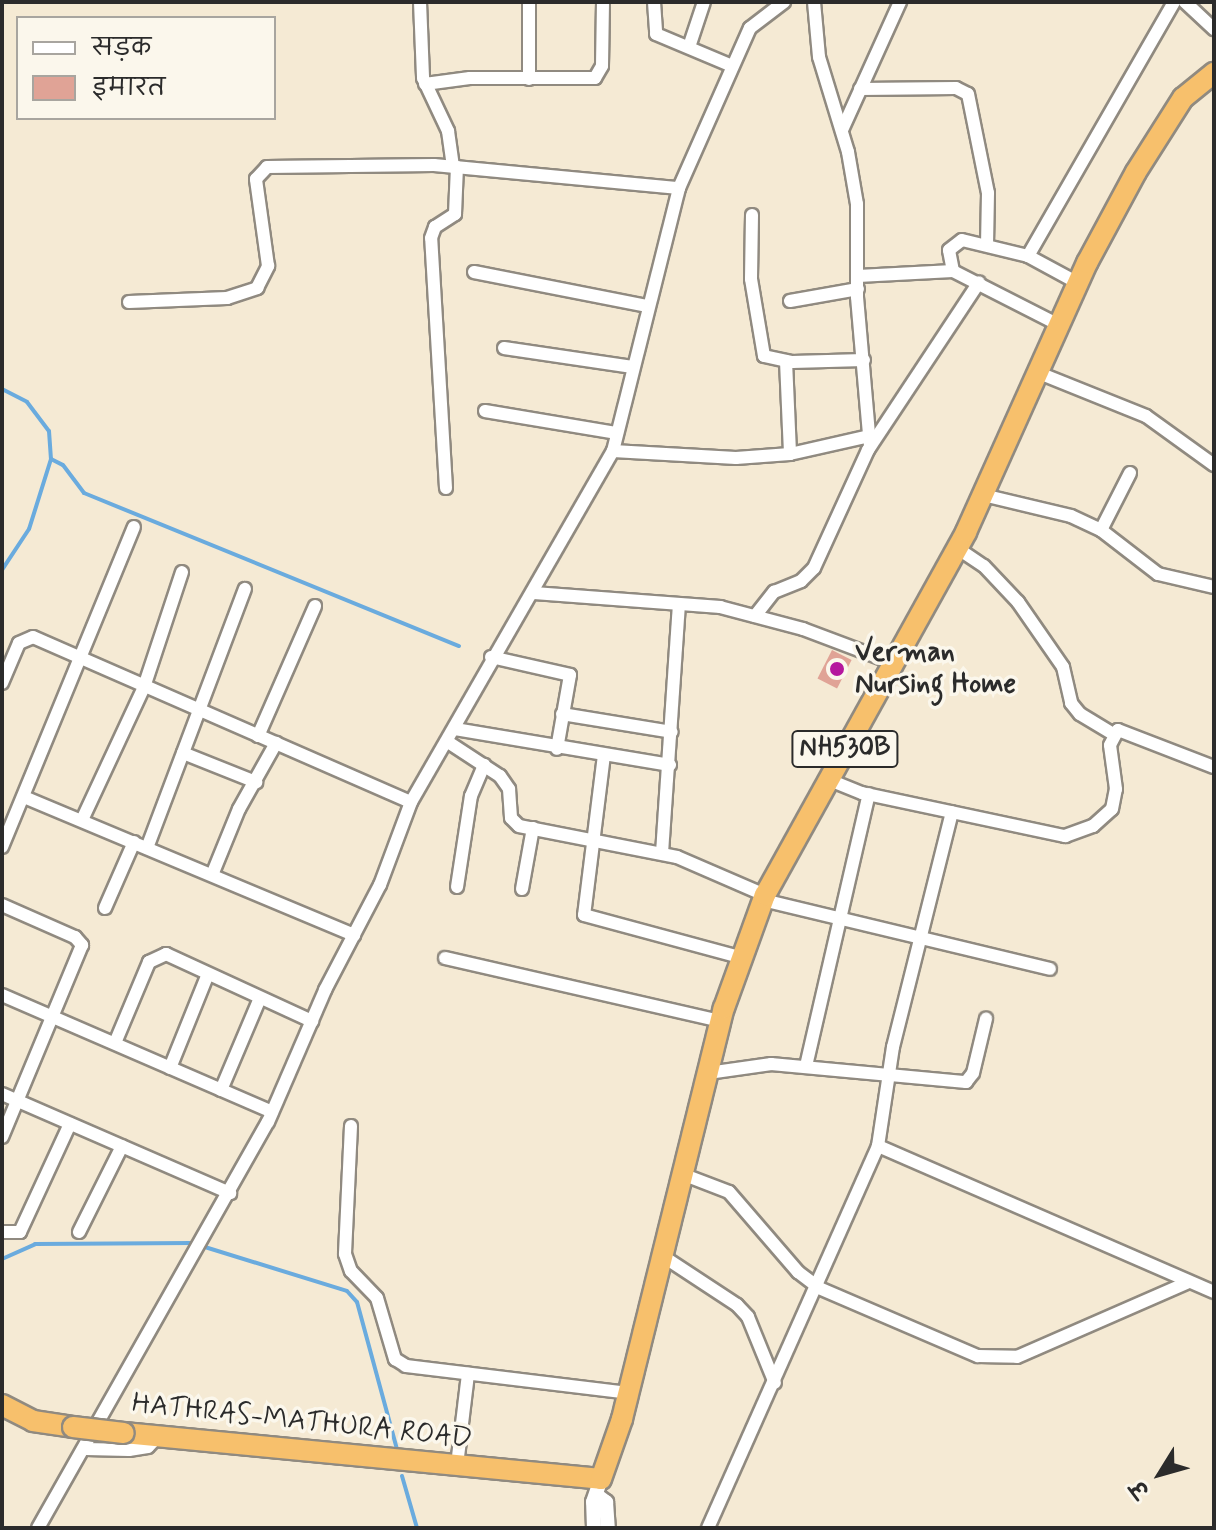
<!DOCTYPE html>
<html>
<head>
<meta charset="utf-8">
<style>
	body { margin:0 }
	#map { position:relative; width:1216px; height:1530px; overflow:hidden; background:#f5ead4; font-family:Mynerve,"Playpen Sans Deva",sans-serif }
	div>[style] { position:absolute }
	[style*='--x'] { left:calc(var(--x)*1px); top:calc(var(--y)*1px); width:calc(var(--w)*1px); rotate:calc(var(--a)*1deg) }
	.stream>* { height:4px; margin:-2px; padding:0 2px; transform-origin:2px; border-radius:2px; background:#6aabde }
	.building>* { inset:0; background:#e0a396; transform-origin:0 0 }
	.roads { filter:drop-shadow(2px 0 #908a80) drop-shadow(-2px 0 #908a80) drop-shadow(0 2px #908a80) drop-shadow(0 -2px #908a80) }
	.minor>* { height:12px; margin:-6px; padding:0 6px; transform-origin:6px; border-radius:6px; background:#fff }
	.tertiary>* { height:14px; margin:-7px; padding:0 7px; transform-origin:7px; border-radius:7px; background:#fff }
	.trunk>* { height:20px; margin:-10px; padding:0 10px; transform-origin:10px; border-radius:10px; background:#f7c06c }
	.bridges { filter:drop-shadow(2px 0 #908a80) drop-shadow(-2px 0 #908a80) drop-shadow(0 2px #908a80) drop-shadow(0 -2px #908a80) }
	.trunk-bridge>* { height:20px; margin:-10px; padding:0 10px; transform-origin:10px; border-radius:10px; background:#f7c06c }
	.dots>* { width:22px; height:22px; translate:-50% -50%; box-sizing:border-box; border:4px solid #fbf7ec; border-radius:50% }
	span { translate:-50% -50%; white-space:nowrap; text-align:center; line-height:1.15; -webkit-text-stroke:7px #fbf7ec; paint-order:stroke }
	.shield-label span { padding:2px 6px; background:#fbf7ec; border:2px solid; border-radius:6px; -webkit-text-stroke-width:0 }
	.shield-label { font-size:26px; color:#2b2b2b; font-weight:700 }
	.poi-label { font-size:28px; color:#2b2b2b; font-weight:700 }
	.left { translate:0 -50%; text-align:left }
	.street-label { font-size:28px; color:#2b2b2b }
	.frame { position:absolute; inset:0; border:4px solid #2b2b2b; pointer-events:none }
	.legend { position:absolute; left:16px; top:16px; width:260px; height:104px; box-sizing:border-box; background:#fbf7ec; border:2px solid #a8a59f; margin:0; padding:10px 14px; list-style:none; font-size:24px; color:#2b2b2b }
	.legend li { display:flex; align-items:center; gap:16px; height:40px }
	.legend b { width:40px; border:2px solid #a8a59f }
	.north { position:absolute; left:1120px; top:1434px; width:80px; height:80px; -webkit-text-stroke:6px #fbf7ec; paint-order:stroke; rotate:233deg; font-size:22px; font-weight:700; line-height:32px; text-align:center; color:#2b2b2b }
	.north::after { content:''; display:block; margin:auto; width:28px; height:36px; background:#2b2b2b; clip-path:polygon(50% 0,100% 100%,50% 72%,0 100%) }
</style>
</head>
<body>
<div id="map">
	<div class="stream">
		<div style="--x:2;--y:389;--w:28;--a:27"></div>
		<div style="--x:27;--y:402;--w:36;--a:53"></div>
		<div style="--x:49;--y:431;--w:28;--a:86"></div>
		<div style="--x:51;--y:459;--w:73;--a:107.4"></div>
		<div style="--x:29;--y:529;--w:49;--a:123.4"></div>
		<div style="--x:51;--y:459;--w:13;--a:27"></div>
		<div style="--x:63;--y:465;--w:35;--a:53"></div>
		<div style="--x:84;--y:493;--w:405;--a:22.2"></div>
		<div style="--x:2;--y:1259;--w:36;--a:-24"></div>
		<div style="--x:35;--y:1244;--w:157;--a:-0.4"></div>
		<div style="--x:192;--y:1243;--w:162;--a:17.2"></div>
		<div style="--x:347;--y:1291;--w:15;--a:48"></div>
		<div style="--x:357;--y:1302;--w:152;--a:74.8"></div>
		<div style="--x:402;--y:1476;--w:54;--a:73.9"></div>
	</div>
	<div class="building">
		<div style="left:832px;top:650px;width:22px;height:32px;rotate:27deg"></div>
	</div>
	<div class="roads">
		<div class="minor">
			<div style="--x:420;--y:2;--w:76;--a:87.7"></div>
			<div style="--x:423;--y:78;--w:59;--a:64.7"></div>
			<div style="--x:448;--y:131;--w:36;--a:82"></div>
			<div style="--x:654;--y:2;--w:32;--a:86"></div>
			<div style="--x:656;--y:34;--w:82;--a:22.8"></div>
			<div style="--x:814;--y:2;--w:55;--a:84.8"></div>
			<div style="--x:819;--y:57;--w:99;--a:73"></div>
			<div style="--x:848;--y:152;--w:53;--a:80.2"></div>
			<div style="--x:857;--y:204;--w:93;--a:90"></div>
			<div style="--x:857;--y:297;--w:150;--a:85"></div>
			<div style="--x:1185;--y:2;--w:40;--a:43"></div>
			<div style="--x:689;--y:47;--w:47;--a:-71.6"></div>
			<div style="--x:529;--y:79;--w:77;--a:-90"></div>
			<div style="--x:425;--y:84;--w:45;--a:-7.6"></div>
			<div style="--x:470;--y:78;--w:125;--a:0"></div>
			<div style="--x:595;--y:78;--w:14;--a:-60"></div>
			<div style="--x:602;--y:66;--w:64;--a:-89.1"></div>
			<div style="--x:860;--y:89;--w:96;--a:-0.6"></div>
			<div style="--x:956;--y:88;--w:13;--a:27"></div>
			<div style="--x:968;--y:94;--w:101;--a:78.6"></div>
			<div style="--x:988;--y:193;--w:51;--a:91.1"></div>
			<div style="--x:842;--y:130;--w:141;--a:-65.6"></div>
			<div style="--x:752;--y:215;--w:64;--a:90.9"></div>
			<div style="--x:751;--y:279;--w:78;--a:80.4"></div>
			<div style="--x:764;--y:356;--w:29;--a:12"></div>
			<div style="--x:792;--y:362;--w:72;--a:-1.6"></div>
			<div style="--x:1028;--y:256;--w:293;--a:-60.1"></div>
			<div style="--x:953;--y:271;--w:21;--a:-101"></div>
			<div style="--x:949;--y:250;--w:16;--a:-38"></div>
			<div style="--x:962;--y:240;--w:68;--a:13.6"></div>
			<div style="--x:1028;--y:256;--w:57;--a:28.4"></div>
			<div style="--x:474;--y:272;--w:177;--a:11.1"></div>
			<div style="--x:858;--y:276;--w:95;--a:-3"></div>
			<div style="--x:953;--y:271;--w:119;--a:27"></div>
			<div style="--x:790;--y:301;--w:69;--a:-10"></div>
			<div style="--x:129;--y:302;--w:98;--a:-2.3"></div>
			<div style="--x:227;--y:298;--w:32;--a:-18"></div>
			<div style="--x:257;--y:288;--w:25;--a:-63"></div>
			<div style="--x:268;--y:266;--w:88;--a:-97.9"></div>
			<div style="--x:256;--y:179;--w:16;--a:-47"></div>
			<div style="--x:267;--y:167;--w:167;--a:-0.7"></div>
			<div style="--x:434;--y:165;--w:246;--a:5.4"></div>
			<div style="--x:504;--y:348;--w:130;--a:8.4"></div>
			<div style="--x:786;--y:361;--w:93;--a:87.5"></div>
			<div style="--x:1039;--y:373;--w:115;--a:21.9"></div>
			<div style="--x:1146;--y:416;--w:84;--a:35.8"></div>
			<div style="--x:485;--y:411;--w:134;--a:9.5"></div>
			<div style="--x:613;--y:451;--w:123;--a:3.3"></div>
			<div style="--x:736;--y:458;--w:54;--a:-4.2"></div>
			<div style="--x:790;--y:454;--w:81;--a:-12.8"></div>
			<div style="--x:446;--y:488;--w:250;--a:-93.4"></div>
			<div style="--x:431;--y:238;--w:12;--a:-70"></div>
			<div style="--x:435;--y:227;--w:24;--a:-33"></div>
			<div style="--x:455;--y:214;--w:47;--a:-87.6"></div>
			<div style="--x:983;--y:495;--w:90;--a:13.4"></div>
			<div style="--x:1071;--y:516;--w:33;--a:25"></div>
			<div style="--x:1101;--y:530;--w:72;--a:37.7"></div>
			<div style="--x:1158;--y:574;--w:57;--a:13.1"></div>
			<div style="--x:1101;--y:530;--w:64;--a:-63"></div>
			<div style="--x:957;--y:548;--w:32;--a:34"></div>
			<div style="--x:984;--y:566;--w:50;--a:46.6"></div>
			<div style="--x:1018;--y:602;--w:79;--a:55.3"></div>
			<div style="--x:1063;--y:667;--w:37;--a:77"></div>
			<div style="--x:1071;--y:703;--w:14;--a:51"></div>
			<div style="--x:1080;--y:714;--w:37;--a:31"></div>
			<div style="--x:534;--y:593;--w:187;--a:4.3"></div>
			<div style="--x:720;--y:607;--w:86;--a:14.8"></div>
			<div style="--x:803;--y:629;--w:99;--a:20.6"></div>
			<div style="--x:755;--y:616;--w:31;--a:-52"></div>
			<div style="--x:774;--y:592;--w:29;--a:-22"></div>
			<div style="--x:801;--y:581;--w:18;--a:-45"></div>
			<div style="--x:814;--y:568;--w:130;--a:-65.4"></div>
			<div style="--x:868;--y:450;--w:201;--a:-56.5"></div>
			<div style="--x:491;--y:657;--w:81;--a:12.8"></div>
			<div style="--x:570;--y:675;--w:75;--a:100"></div>
			<div style="--x:2;--y:683;--w:43;--a:-67"></div>
			<div style="--x:19;--y:643;--w:15;--a:-23"></div>
			<div style="--x:33;--y:637;--w:412;--a:23.6"></div>
			<div style="--x:562;--y:714;--w:111;--a:9.3"></div>
			<div style="--x:455;--y:729;--w:218;--a:9.5"></div>
			<div style="--x:258;--y:736;--w:142;--a:-66.3"></div>
			<div style="--x:448;--y:742;--w:62;--a:33.2"></div>
			<div style="--x:500;--y:776;--w:16;--a:55"></div>
			<div style="--x:509;--y:789;--w:29;--a:86"></div>
			<div style="--x:511;--y:818;--w:11;--a:45"></div>
			<div style="--x:519;--y:826;--w:161;--a:11.1"></div>
			<div style="--x:677;--y:857;--w:96;--a:23.4"></div>
			<div style="--x:183;--y:753;--w:79;--a:21.7"></div>
			<div style="--x:604;--y:755;--w:161;--a:97.1"></div>
			<div style="--x:584;--y:915;--w:162;--a:15.1"></div>
			<div style="--x:827;--y:779;--w:38;--a:22"></div>
			<div style="--x:862;--y:793;--w:208;--a:12"></div>
			<div style="--x:1065;--y:836;--w:30;--a:-20"></div>
			<div style="--x:1093;--y:826;--w:25;--a:-42"></div>
			<div style="--x:1112;--y:809;--w:20;--a:-79"></div>
			<div style="--x:1116;--y:789;--w:44;--a:-97.8"></div>
			<div style="--x:1110;--y:745;--w:17;--a:-62"></div>
			<div style="--x:1118;--y:730;--w:103;--a:21.1"></div>
			<div style="--x:24;--y:797;--w:358;--a:22.7"></div>
			<div style="--x:82;--y:820;--w:147;--a:-65"></div>
			<div style="--x:144;--y:687;--w:121;--a:-71.7"></div>
			<div style="--x:2;--y:847;--w:346;--a:-67.6"></div>
			<div style="--x:147;--y:848;--w:277;--a:-69.3"></div>
			<div style="--x:662;--y:853;--w:249;--a:-86.1"></div>
			<div style="--x:212;--y:875;--w:71;--a:-67.8"></div>
			<div style="--x:239;--y:809;--w:76;--a:-60.7"></div>
			<div style="--x:457;--y:887;--w:92;--a:-81.3"></div>
			<div style="--x:471;--y:796;--w:34;--a:-67"></div>
			<div style="--x:522;--y:889;--w:62;--a:-79.8"></div>
			<div style="--x:763;--y:900;--w:295;--a:13.5"></div>
			<div style="--x:2;--y:905;--w:80;--a:23.7"></div>
			<div style="--x:75;--y:937;--w:11;--a:49"></div>
			<div style="--x:82;--y:945;--w:208;--a:112.6"></div>
			<div style="--x:105;--y:908;--w:72;--a:-66.3"></div>
			<div style="--x:445;--y:958;--w:283;--a:12.9"></div>
			<div style="--x:2;--y:995;--w:294;--a:23.4"></div>
			<div style="--x:115;--y:1043;--w:88;--a:-67.2"></div>
			<div style="--x:149;--y:962;--w:19;--a:-25"></div>
			<div style="--x:166;--y:954;--w:161;--a:24.7"></div>
			<div style="--x:806;--y:1066;--w:279;--a:-77"></div>
			<div style="--x:170;--y:1068;--w:101;--a:-68"></div>
			<div style="--x:708;--y:1073;--w:64;--a:-8.1"></div>
			<div style="--x:771;--y:1064;--w:196;--a:5.3"></div>
			<div style="--x:966;--y:1082;--w:11;--a:-52"></div>
			<div style="--x:973;--y:1073;--w:56;--a:-76.5"></div>
			<div style="--x:221;--y:1090;--w:100;--a:-67"></div>
			<div style="--x:2;--y:1094;--w:249;--a:23.5"></div>
			<div style="--x:351;--y:1126;--w:128;--a:92.7"></div>
			<div style="--x:345;--y:1254;--w:18;--a:71"></div>
			<div style="--x:351;--y:1271;--w:37;--a:46"></div>
			<div style="--x:377;--y:1298;--w:64;--a:73.6"></div>
			<div style="--x:395;--y:1359;--w:13;--a:32"></div>
			<div style="--x:406;--y:1366;--w:224;--a:6.9"></div>
			<div style="--x:878;--y:1146;--w:366;--a:23.5"></div>
			<div style="--x:682;--y:1174;--w:50;--a:21"></div>
			<div style="--x:729;--y:1192;--w:106;--a:49.2"></div>
			<div style="--x:798;--y:1272;--w:26;--a:37"></div>
			<div style="--x:819;--y:1288;--w:173;--a:23.2"></div>
			<div style="--x:978;--y:1356;--w:39;--a:1"></div>
			<div style="--x:1017;--y:1357;--w:188;--a:-23.6"></div>
			<div style="--x:2;--y:1232;--w:18;--a:0"></div>
			<div style="--x:20;--y:1232;--w:119;--a:-65.2"></div>
			<div style="--x:79;--y:1232;--w:96;--a:-63.4"></div>
			<div style="--x:661;--y:1255;--w:91;--a:33.3"></div>
			<div style="--x:737;--y:1305;--w:16;--a:47"></div>
			<div style="--x:748;--y:1317;--w:71;--a:67.8"></div>
			<div style="--x:86;--y:1449;--w:43;--a:1.3"></div>
			<div style="--x:129;--y:1450;--w:19;--a:-9"></div>
			<div style="--x:148;--y:1447;--w:16;--a:-47"></div>
			<div style="--x:457;--y:1465;--w:92;--a:-83.1"></div>
			<div style="--x:38;--y:1528;--w:467;--a:-60.5"></div>
			<div style="--x:268;--y:1122;--w:144;--a:-66.6"></div>
			<div style="--x:325;--y:990;--w:119;--a:-62.4"></div>
			<div style="--x:380;--y:885;--w:89;--a:-69.5"></div>
			<div style="--x:411;--y:802;--w:405;--a:-60.1"></div>
			<div style="--x:613;--y:451;--w:271;--a:-75.9"></div>
			<div style="--x:679;--y:188;--w:175;--a:-66.1"></div>
			<div style="--x:750;--y:28;--w:43;--a:-37.4"></div>
			<div style="--x:708;--y:1528;--w:418;--a:-66"></div>
			<div style="--x:878;--y:1146;--w:100;--a:-81.4"></div>
			<div style="--x:893;--y:1047;--w:242;--a:-75.9"></div>
		</div>
		<div class="tertiary">
			<div style="--x:599;--y:1497;--w:9;--a:36"></div>
			<div style="--x:606;--y:1502;--w:26;--a:86"></div>
			<div style="--x:594;--y:1528;--w:26;--a:-92"></div>
			<div style="--x:593;--y:1502;--w:24;--a:-71"></div>
		</div>
		<div class="trunk">
			<div style="--x:2;--y:1405;--w:35;--a:27"></div>
			<div style="--x:33;--y:1421;--w:40;--a:8.5"></div>
			<div style="--x:124;--y:1433;--w:479;--a:5.5"></div>
			<div style="--x:601;--y:1479;--w:64;--a:-70.7"></div>
			<div style="--x:622;--y:1419;--w:423;--a:-76.1"></div>
			<div style="--x:724;--y:1008;--w:120;--a:-70.1"></div>
			<div style="--x:765;--y:895;--w:415;--a:-61"></div>
			<div style="--x:966;--y:532;--w:295;--a:-65.8"></div>
			<div style="--x:1087;--y:263;--w:103;--a:-61.7"></div>
			<div style="--x:1136;--y:172;--w:88;--a:-57.6"></div>
			<div style="--x:1183;--y:98;--w:40;--a:-39"></div>
		</div>
	</div>
	<div class="bridges">
		<div class="trunk-bridge">
			<div style="--x:73;--y:1427;--w:51;--a:6.7"></div>
		</div>
	</div>
	<div class="dots">
		<div style="left:837px;top:669px;background:#b5179e"></div>
	</div>
	<div class="shield-label">
		<span style="left:845px;top:749px">NH530B</span>
	</div>
	<div class="poi-label">
		<span class="left" style="left:855px;top:669px">Verman<br>Nursing Home</span>
	</div>
	<div class="street-label">
		<span style="left:302px;top:1422px;rotate:6deg">HATHRAS-MATHURA ROAD</span>
	</div>
	<div class="frame"></div>
	<ul class="legend">
	<li><b style="height:10px;background:#fff"></b>सड़क</li>
	<li><b style="height:22px;background:#e0a396"></b>इमारत</li>
	</ul>
	<div class="north">उ</div>
</div>
</body>
</html>
